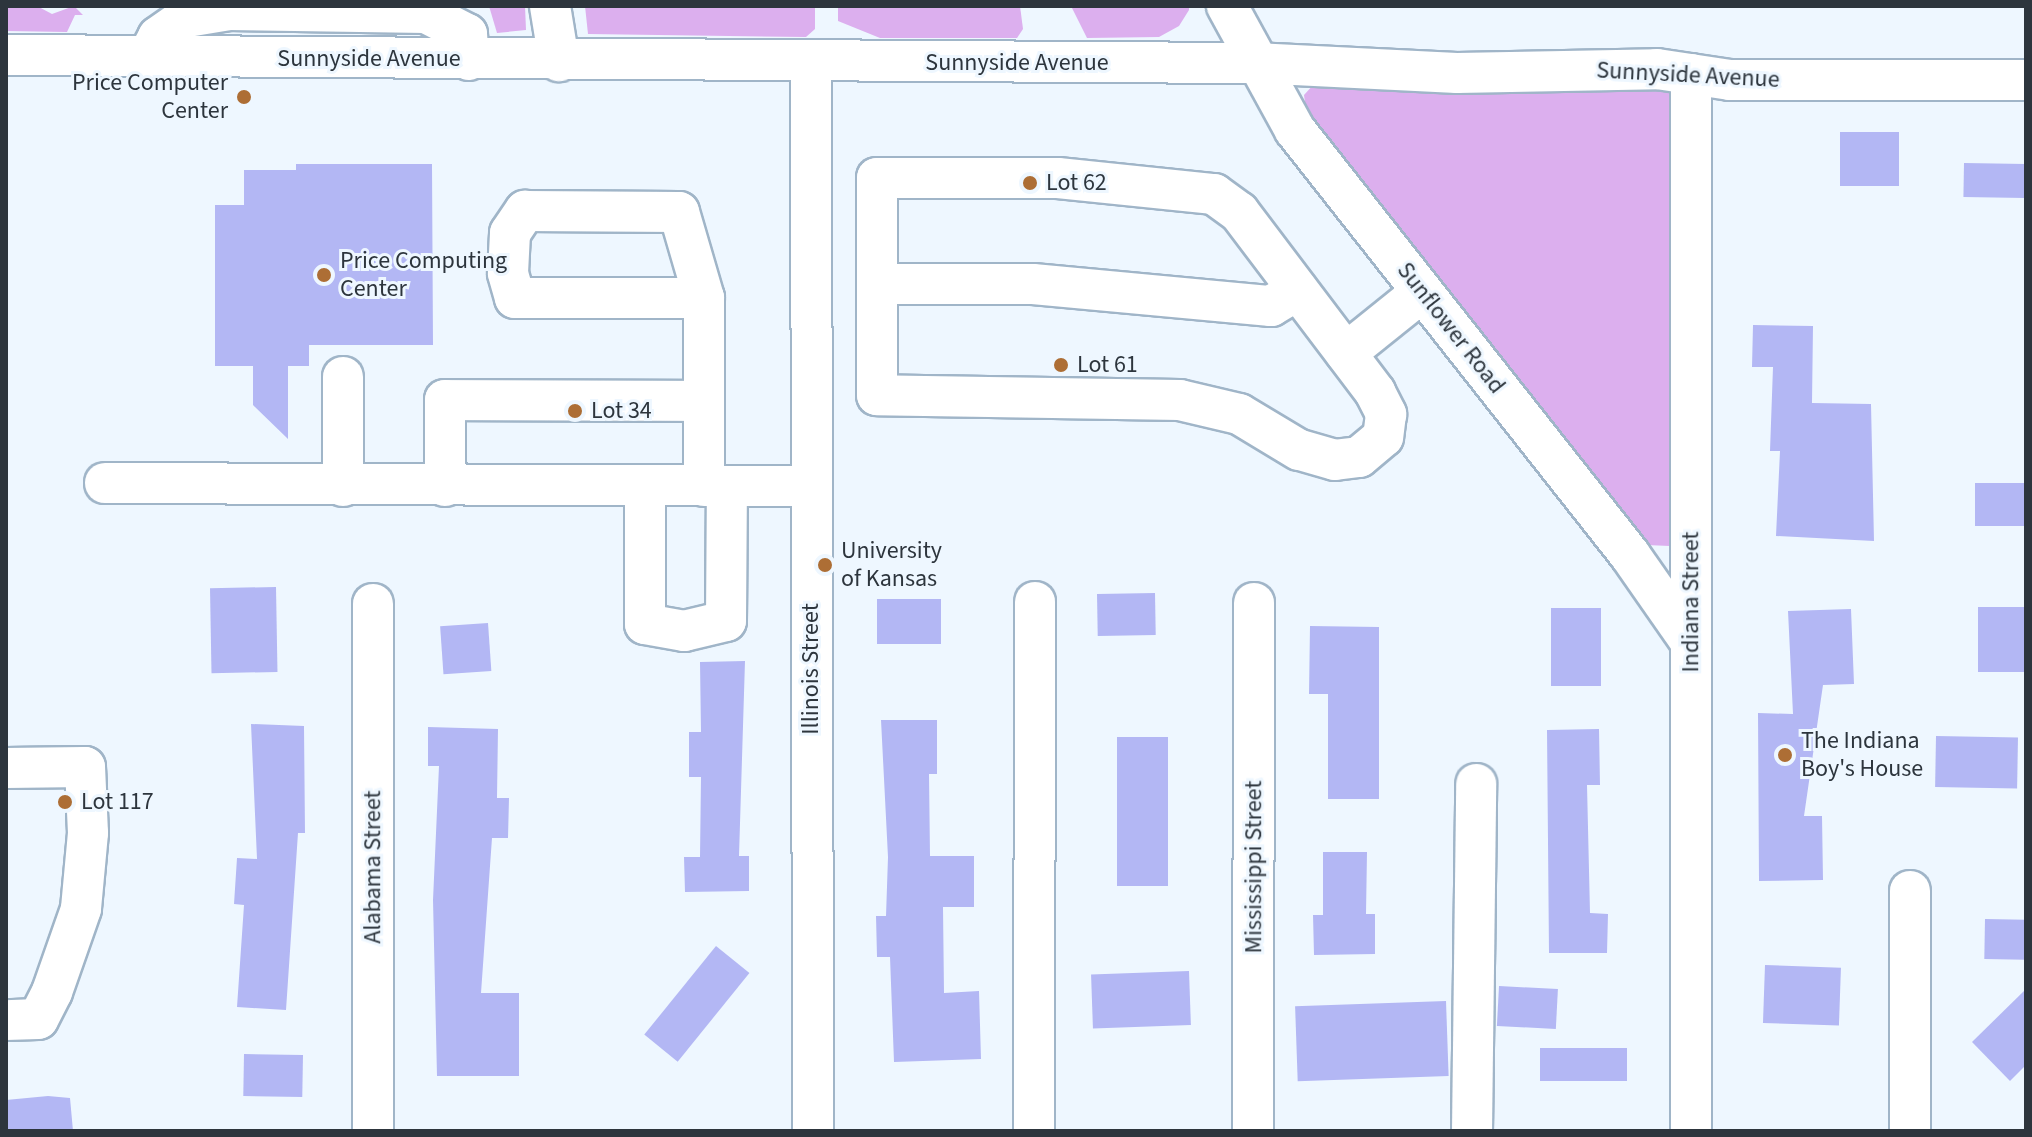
<!DOCTYPE html>
<html>
<head>
<meta charset="utf-8">
<style>
	body { margin:0 }
	#map { position:relative; width:2032px; height:1137px; overflow:hidden; background:#eef7ff; font-family:"Source Sans 3",sans-serif }
	div>[style] { position:absolute }
	[style*='--x'] { left:calc(var(--x)*1px); top:calc(var(--y)*1px); width:calc(var(--w)*1px); rotate:calc(var(--a)*1deg) }
	.green>* { inset:0; background:#dcafee }
	.building>* { inset:0; background:#b3b7f4; transform-origin:0 0 }
	.roads { filter:drop-shadow(2px 0 #a0b5c8) drop-shadow(-2px 0 #a0b5c8) drop-shadow(0 2px #a0b5c8) drop-shadow(0 -2px #a0b5c8) }
	.minor>* { height:40px; margin:-20px; padding:0 20px; transform-origin:20px; border-radius:20px; background:#fff }
	.dots>* { width:22px; height:22px; translate:-50% -50%; box-sizing:border-box; border:4px solid #eef7ff; border-radius:50% }
	span { translate:-50% -50%; white-space:nowrap; text-align:center; line-height:1.15; -webkit-text-stroke:6px #eef7ff; paint-order:stroke }
	.street-label { font-size:24px; color:#2d353d }
	.poi-label { font-size:24px; color:#2d353d }
	.right { translate:-100% -50%; text-align:right }
	.left { translate:0 -50%; text-align:left }
	.frame { position:absolute; inset:0; border:8px solid #2d353d; pointer-events:none }
</style>
</head>
<body>
<div id="map">
	<div class="green">
		<div style="clip-path:polygon(6px 6px,37px 6px,52px 14px,74px 6px,83px 15px,75px 15px,67px 32px,6px 31px)"></div>
		<div style="clip-path:polygon(489px 6px,525px 6px,526px 30px,497px 33px)"></div>
		<div style="clip-path:polygon(585px 6px,815px 6px,815px 29px,806px 37px,588px 34px)"></div>
		<div style="clip-path:polygon(838px 6px,1020px 6px,1023px 29px,1017px 38px,880px 38px,838px 21px)"></div>
		<div style="clip-path:polygon(1071px 6px,1189px 6px,1189px 10px,1179px 26px,1159px 37px,1087px 38px)"></div>
		<div style="clip-path:polygon(1314px 84px,1663px 86px,1669px 93px,1674px 109px,1675px 537px,1670px 546px,1646px 545px,1306px 110px,1304px 95px)"></div>
	</div>
	<div class="building">
		<div style="left:1840px;top:132px;width:59px;height:54px"></div>
		<div style="left:1964px;top:163px;width:62px;height:34px;rotate:1deg"></div>
		<div style="clip-path:polygon(296px 164px,432px 164px,433px 345px,309px 345px,309px 366px,288px 366px,288px 439px,253px 405px,253px 366px,215px 366px,215px 205px,244px 205px,244px 170px,296px 170px)"></div>
		<div style="clip-path:polygon(1753px 325px,1813px 326px,1812px 403px,1871px 404px,1874px 541px,1776px 536px,1780px 451px,1770px 451px,1773px 367px,1752px 367px)"></div>
		<div style="left:2026px;top:483px;width:43px;height:51px;rotate:90deg"></div>
		<div style="left:276px;top:587px;width:85px;height:66px;rotate:89deg"></div>
		<div style="left:1155px;top:593px;width:42px;height:58px;rotate:89deg"></div>
		<div style="left:877px;top:599px;width:64px;height:45px"></div>
		<div style="left:2026px;top:607px;width:65px;height:48px;rotate:90deg"></div>
		<div style="left:1551px;top:608px;width:50px;height:78px"></div>
		<div style="clip-path:polygon(1851px 609px,1854px 684px,1823px 685px,1804px 816px,1822px 816px,1823px 880px,1759px 881px,1758px 713px,1793px 714px,1788px 611px)"></div>
		<div style="left:488px;top:623px;width:48px;height:48px;rotate:86deg"></div>
		<div style="clip-path:polygon(1310px 626px,1379px 627px,1379px 799px,1328px 799px,1328px 694px,1309px 694px)"></div>
		<div style="clip-path:polygon(745px 661px,739px 856px,749px 856px,749px 891px,685px 892px,684px 857px,700px 857px,701px 777px,689px 777px,689px 732px,701px 732px,700px 662px)"></div>
		<div style="clip-path:polygon(881px 720px,937px 720px,937px 774px,929px 774px,930px 856px,974px 856px,974px 907px,943px 907px,944px 993px,979px 991px,981px 1059px,894px 1062px,890px 957px,877px 957px,876px 916px,886px 916px,888px 857px)"></div>
		<div style="clip-path:polygon(251px 724px,304px 726px,305px 833px,298px 833px,286px 1010px,237px 1007px,244px 905px,234px 904px,237px 858px,257px 859px)"></div>
		<div style="clip-path:polygon(428px 727px,498px 729px,497px 798px,509px 798px,508px 838px,492px 838px,481px 993px,519px 993px,519px 1076px,437px 1076px,433px 900px,439px 766px,428px 766px)"></div>
		<div style="clip-path:polygon(1599px 729px,1600px 785px,1587px 785px,1590px 913px,1608px 914px,1607px 953px,1549px 953px,1547px 730px)"></div>
		<div style="left:1936px;top:736px;width:82px;height:51px;rotate:1deg"></div>
		<div style="left:1117px;top:737px;width:51px;height:149px"></div>
		<div style="clip-path:polygon(1323px 852px,1367px 852px,1366px 914px,1375px 914px,1375px 954px,1314px 955px,1313px 915px,1323px 915px)"></div>
		<div style="left:1985px;top:919px;width:41px;height:40px;rotate:1deg"></div>
		<div style="left:716px;top:946px;width:43px;height:114px;rotate:39deg"></div>
		<div style="left:1765px;top:965px;width:76px;height:58px;rotate:2deg"></div>
		<div style="left:1189px;top:971px;width:54px;height:98px;rotate:88deg"></div>
		<div style="left:1499px;top:986px;width:59px;height:40px;rotate:3deg"></div>
		<div style="clip-path:polygon(2026px 989px,2026px 1065px,2010px 1081px,1972px 1042px)"></div>
		<div style="left:1446px;top:1001px;width:75px;height:151px;rotate:88deg"></div>
		<div style="left:1540px;top:1048px;width:87px;height:33px"></div>
		<div style="left:244px;top:1054px;width:59px;height:42px;rotate:1deg"></div>
		<div style="clip-path:polygon(48px 1096px,70px 1098px,73px 1131px,6px 1131px,6px 1100px)"></div>
	</div>
	<div class="roads">
		<div class="minor">
			<div style="--x:550;--y:6;--w:56;--a:80.7"></div>
			<div style="--x:1227;--y:6;--w:141;--a:61.3"></div>
			<div style="--x:1295;--y:130;--w:541;--a:51.75"></div>
			<div style="--x:1630;--y:555;--w:105;--a:55.1"></div>
			<div style="--x:6;--y:55;--w:1248;--a:0.37"></div>
			<div style="--x:1254;--y:63;--w:203;--a:2.8"></div>
			<div style="--x:1457;--y:73;--w:200;--a:-1.1"></div>
			<div style="--x:1657;--y:69;--w:74;--a:8.6"></div>
			<div style="--x:1730;--y:80;--w:296;--a:0"></div>
			<div style="--x:147;--y:58;--w:24;--a:-62"></div>
			<div style="--x:158;--y:37;--w:35;--a:-35"></div>
			<div style="--x:187;--y:17;--w:43;--a:-9.5"></div>
			<div style="--x:229;--y:10;--w:197;--a:0.9"></div>
			<div style="--x:426;--y:13;--w:46;--a:27.1"></div>
			<div style="--x:467;--y:34;--w:26;--a:86"></div>
			<div style="--x:811;--y:63;--w:1068;--a:89.89"></div>
			<div style="--x:1691;--y:74;--w:1057;--a:90"></div>
			<div style="--x:877;--y:178;--w:181;--a:0"></div>
			<div style="--x:1058;--y:178;--w:157;--a:5.9"></div>
			<div style="--x:1214;--y:194;--w:31;--a:36"></div>
			<div style="--x:1239;--y:212;--w:226;--a:52.9"></div>
			<div style="--x:1375;--y:392;--w:25;--a:63"></div>
			<div style="--x:1386;--y:414;--w:23;--a:97"></div>
			<div style="--x:1383;--y:437;--w:31;--a:140"></div>
			<div style="--x:1359;--y:457;--w:24;--a:173"></div>
			<div style="--x:1335;--y:460;--w:37;--a:-164"></div>
			<div style="--x:1299;--y:450;--w:70;--a:-149"></div>
			<div style="--x:1239;--y:414;--w:61;--a:-166.7"></div>
			<div style="--x:1180;--y:400;--w:303;--a:-179.1"></div>
			<div style="--x:877;--y:395;--w:217;--a:-90"></div>
			<div style="--x:877;--y:284;--w:156;--a:0"></div>
			<div style="--x:1033;--y:284;--w:239;--a:5.3"></div>
			<div style="--x:1271;--y:306;--w:31;--a:-31"></div>
			<div style="--x:704;--y:298;--w:189;--a:180"></div>
			<div style="--x:515;--y:298;--w:26;--a:-106"></div>
			<div style="--x:508;--y:273;--w:40;--a:-87.1"></div>
			<div style="--x:510;--y:233;--w:27;--a:-56"></div>
			<div style="--x:525;--y:211;--w:154;--a:0.4"></div>
			<div style="--x:679;--y:212;--w:90;--a:73.8"></div>
			<div style="--x:704;--y:298;--w:188;--a:90"></div>
			<div style="--x:1346;--y:353;--w:97;--a:-38.8"></div>
			<div style="--x:343;--y:377;--w:109;--a:90"></div>
			<div style="--x:105;--y:483;--w:706;--a:0.24"></div>
			<div style="--x:445;--y:486;--w:86;--a:-90"></div>
			<div style="--x:445;--y:400;--w:259;--a:0.2"></div>
			<div style="--x:645;--y:486;--w:138;--a:90"></div>
			<div style="--x:645;--y:624;--w:40;--a:10"></div>
			<div style="--x:684;--y:631;--w:43;--a:-13.4"></div>
			<div style="--x:726;--y:621;--w:135;--a:-89.6"></div>
			<div style="--x:373;--y:604;--w:527;--a:90"></div>
			<div style="--x:6;--y:768;--w:79;--a:-0.7"></div>
			<div style="--x:85;--y:767;--w:66;--a:87.4"></div>
			<div style="--x:88;--y:833;--w:76;--a:95.3"></div>
			<div style="--x:81;--y:909;--w:88;--a:109.3"></div>
			<div style="--x:52;--y:992;--w:30;--a:117"></div>
			<div style="--x:38;--y:1019;--w:32;--a:178"></div>
			<div style="--x:1910;--y:891;--w:240;--a:90"></div>
			<div style="--x:1034;--y:1131;--w:529;--a:-89.89"></div>
			<div style="--x:1253;--y:1131;--w:528;--a:-89.89"></div>
			<div style="--x:1472;--y:1131;--w:347;--a:-89.3"></div>
		</div>
	</div>
	<div class="dots">
		<div style="left:244px;top:97px;background:#ad6e35"></div>
		<div style="left:1030px;top:183px;background:#ad6e35"></div>
		<div style="left:324px;top:275px;background:#ad6e35"></div>
		<div style="left:1061px;top:365px;background:#ad6e35"></div>
		<div style="left:575px;top:411px;background:#ad6e35"></div>
		<div style="left:825px;top:565px;background:#ad6e35"></div>
		<div style="left:1785px;top:755px;background:#ad6e35"></div>
		<div style="left:65px;top:802px;background:#ad6e35"></div>
	</div>
	<div class="street-label">
		<span style="left:369px;top:59px">Sunnyside Avenue</span>
		<span style="left:1017px;top:63px">Sunnyside Avenue</span>
		<span style="left:1688px;top:75px;rotate:3deg">Sunnyside Avenue</span>
		<span style="left:1451px;top:328px;rotate:52deg">Sunflower Road</span>
		<span style="left:1691px;top:602px;rotate:-90deg">Indiana Street</span>
		<span style="left:811px;top:669px;rotate:-90deg">Illinois Street</span>
		<span style="left:373px;top:867px;rotate:-90deg">Alabama Street</span>
		<span style="left:1254px;top:867px;rotate:-90deg">Mississippi Street</span>
	</div>
	<div class="poi-label">
		<span class="right" style="left:228px;top:97px">Price Computer<br>Center</span>
		<span class="left" style="left:1046px;top:183px">Lot 62</span>
		<span class="left" style="left:340px;top:275px">Price Computing<br>Center</span>
		<span class="left" style="left:1077px;top:365px">Lot 61</span>
		<span class="left" style="left:591px;top:411px">Lot 34</span>
		<span class="left" style="left:841px;top:565px">University<br>of Kansas</span>
		<span class="left" style="left:1801px;top:755px">The Indiana<br>Boy's House</span>
		<span class="left" style="left:81px;top:802px">Lot 117</span>
	</div>
	<div class="frame"></div>
</div>
</body>
</html>
